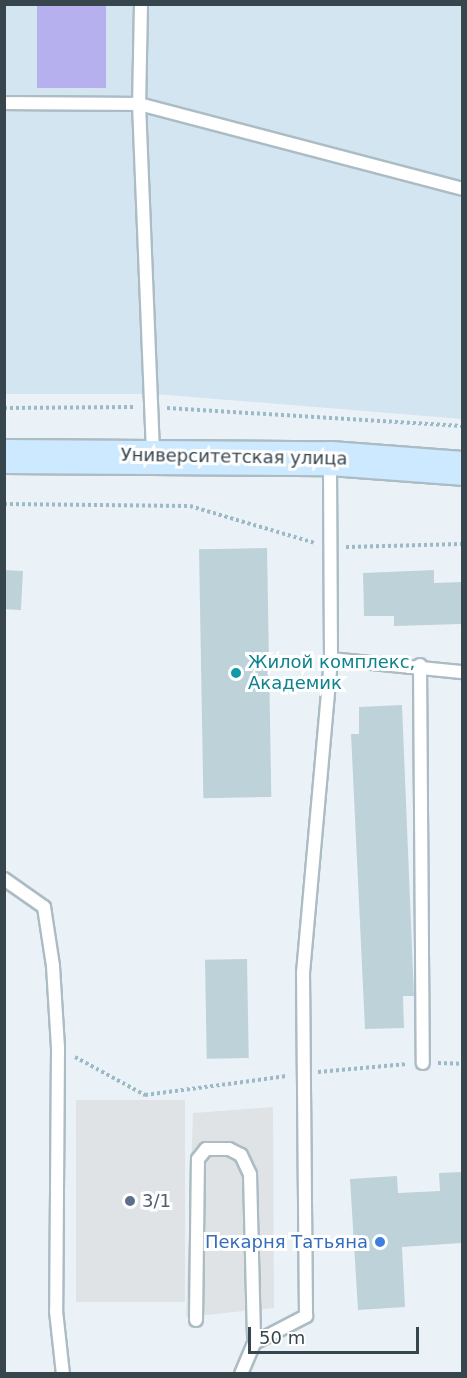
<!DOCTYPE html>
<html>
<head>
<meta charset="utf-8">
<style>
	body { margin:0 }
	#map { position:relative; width:467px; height:1378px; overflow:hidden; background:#ebf2f7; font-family:"DejaVu Sans",sans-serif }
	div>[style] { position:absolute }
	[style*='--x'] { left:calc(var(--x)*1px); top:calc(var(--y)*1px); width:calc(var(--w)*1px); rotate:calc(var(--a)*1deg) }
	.education>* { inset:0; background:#d3e5f1 }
	.green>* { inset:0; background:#b7b0ee; transform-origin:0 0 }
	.parking>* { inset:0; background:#dfe3e5; transform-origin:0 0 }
	.building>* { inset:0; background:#bed2da; transform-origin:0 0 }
	.path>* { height:4px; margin-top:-2px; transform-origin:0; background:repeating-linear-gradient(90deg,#9bb9c7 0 3px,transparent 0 6px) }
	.roads { filter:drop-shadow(2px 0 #acbcc4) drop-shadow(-2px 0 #acbcc4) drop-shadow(0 2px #acbcc4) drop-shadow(0 -2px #acbcc4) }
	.lane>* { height:12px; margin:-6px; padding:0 6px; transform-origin:6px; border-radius:6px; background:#fff }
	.secondary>* { height:33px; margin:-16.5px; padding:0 16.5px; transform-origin:16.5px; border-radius:16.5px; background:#cce9ff }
	.dots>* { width:16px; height:16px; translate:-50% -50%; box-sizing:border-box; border:3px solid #fff; border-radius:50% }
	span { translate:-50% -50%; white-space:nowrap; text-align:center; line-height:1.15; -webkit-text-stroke:6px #fff; paint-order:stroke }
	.street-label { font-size:18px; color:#37464c }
	.culture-label { font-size:18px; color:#0d838f }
	.left { translate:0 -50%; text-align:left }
	.service-label { font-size:18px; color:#4e5e75 }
	.shop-label { font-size:18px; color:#366cbe }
	.right { translate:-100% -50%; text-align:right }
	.frame { position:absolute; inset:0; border:6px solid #37464c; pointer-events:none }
	.scale { position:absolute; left:248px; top:1327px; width:171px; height:27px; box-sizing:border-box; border:3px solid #37464c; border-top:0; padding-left:8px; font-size:18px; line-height:21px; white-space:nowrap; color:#37464c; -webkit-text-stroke:4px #fff; paint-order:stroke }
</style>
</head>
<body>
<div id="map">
	<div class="education">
		<div style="clip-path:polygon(5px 5px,462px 5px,462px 419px,154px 394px,5px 394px)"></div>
	</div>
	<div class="green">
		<div style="left:37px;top:5px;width:69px;height:83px"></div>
	</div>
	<div class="parking">
		<div style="left:76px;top:1100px;width:109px;height:202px"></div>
		<div style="clip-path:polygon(273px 1107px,274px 1308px,186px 1317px,193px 1113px)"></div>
	</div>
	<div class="building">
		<div style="left:267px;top:548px;width:249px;height:68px;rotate:89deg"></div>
		<div style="left:4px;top:570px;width:19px;height:39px;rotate:3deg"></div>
		<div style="clip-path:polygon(434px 570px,434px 583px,462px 582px,462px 624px,394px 626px,394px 616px,364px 616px,363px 573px)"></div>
		<div style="clip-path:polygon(402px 705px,414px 996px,403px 996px,404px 1028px,365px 1029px,351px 734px,359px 734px,359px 707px)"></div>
		<div style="left:247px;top:959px;width:99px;height:42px;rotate:89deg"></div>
		<div style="clip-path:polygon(462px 1172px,462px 1243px,402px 1247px,405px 1307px,358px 1310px,350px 1179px,397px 1176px,398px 1193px,440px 1191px,439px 1173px)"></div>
	</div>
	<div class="path">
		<div style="--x:4;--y:408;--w:132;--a:-0.4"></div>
		<div style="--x:167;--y:408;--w:296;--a:3.5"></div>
		<div style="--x:4;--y:504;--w:186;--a:0.6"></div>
		<div style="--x:190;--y:506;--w:130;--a:16.5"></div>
		<div style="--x:346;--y:547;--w:116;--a:-1.5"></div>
		<div style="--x:75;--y:1057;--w:80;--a:28.5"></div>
		<div style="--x:145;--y:1095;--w:143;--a:-7.6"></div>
		<div style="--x:438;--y:1063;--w:24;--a:2"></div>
		<div style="--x:318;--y:1072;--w:89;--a:-5.1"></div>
	</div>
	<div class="roads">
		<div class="lane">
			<div style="--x:141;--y:4;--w:100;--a:91.1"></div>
			<div style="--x:139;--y:104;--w:350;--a:87.7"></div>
			<div style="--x:4;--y:103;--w:135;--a:0.4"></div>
			<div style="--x:139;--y:104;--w:334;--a:14.7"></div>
			<div style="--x:331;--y:659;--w:132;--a:5.7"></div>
			<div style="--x:420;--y:665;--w:398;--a:89.6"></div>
			<div style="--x:4;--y:879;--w:49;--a:35"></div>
			<div style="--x:44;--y:907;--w:60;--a:81.3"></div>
			<div style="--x:53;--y:966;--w:82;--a:86.5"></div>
			<div style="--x:58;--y:1048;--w:263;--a:90.4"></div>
			<div style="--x:56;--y:1311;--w:63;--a:83.7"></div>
			<div style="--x:196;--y:1320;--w:161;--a:-89.3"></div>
			<div style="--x:198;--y:1159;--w:13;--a:-51"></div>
			<div style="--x:206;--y:1149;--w:23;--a:0"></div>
			<div style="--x:229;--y:1149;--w:13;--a:27"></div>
			<div style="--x:241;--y:1155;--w:21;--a:65"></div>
			<div style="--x:250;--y:1174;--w:169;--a:88.6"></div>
			<div style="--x:241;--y:1374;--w:34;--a:-67"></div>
			<div style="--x:254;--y:1343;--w:59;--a:-27.4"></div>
			<div style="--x:306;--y:1316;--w:343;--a:-90.5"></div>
			<div style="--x:303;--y:973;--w:315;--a:-84.9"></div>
			<div style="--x:331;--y:659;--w:200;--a:-90.3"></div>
		</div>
		<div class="secondary">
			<div style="--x:4;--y:456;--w:326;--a:0.4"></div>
			<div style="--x:330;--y:458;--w:132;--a:4.3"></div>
		</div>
	</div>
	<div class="dots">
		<div style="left:236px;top:673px;background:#0f9aa8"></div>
		<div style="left:130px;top:1201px;background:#5c6f8a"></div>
		<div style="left:380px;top:1242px;background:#3f7fe0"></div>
	</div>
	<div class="street-label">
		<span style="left:234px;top:457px;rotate:1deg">Университетская улица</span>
	</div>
	<div class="culture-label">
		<span class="left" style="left:248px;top:673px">Жилой комплекс,<br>Академик</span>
	</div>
	<div class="service-label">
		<span class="left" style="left:142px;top:1201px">3/1</span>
	</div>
	<div class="shop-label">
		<span class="right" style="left:368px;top:1242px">Пекарня Татьяна</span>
	</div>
	<div class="frame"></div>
	<div class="scale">50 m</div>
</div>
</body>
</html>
